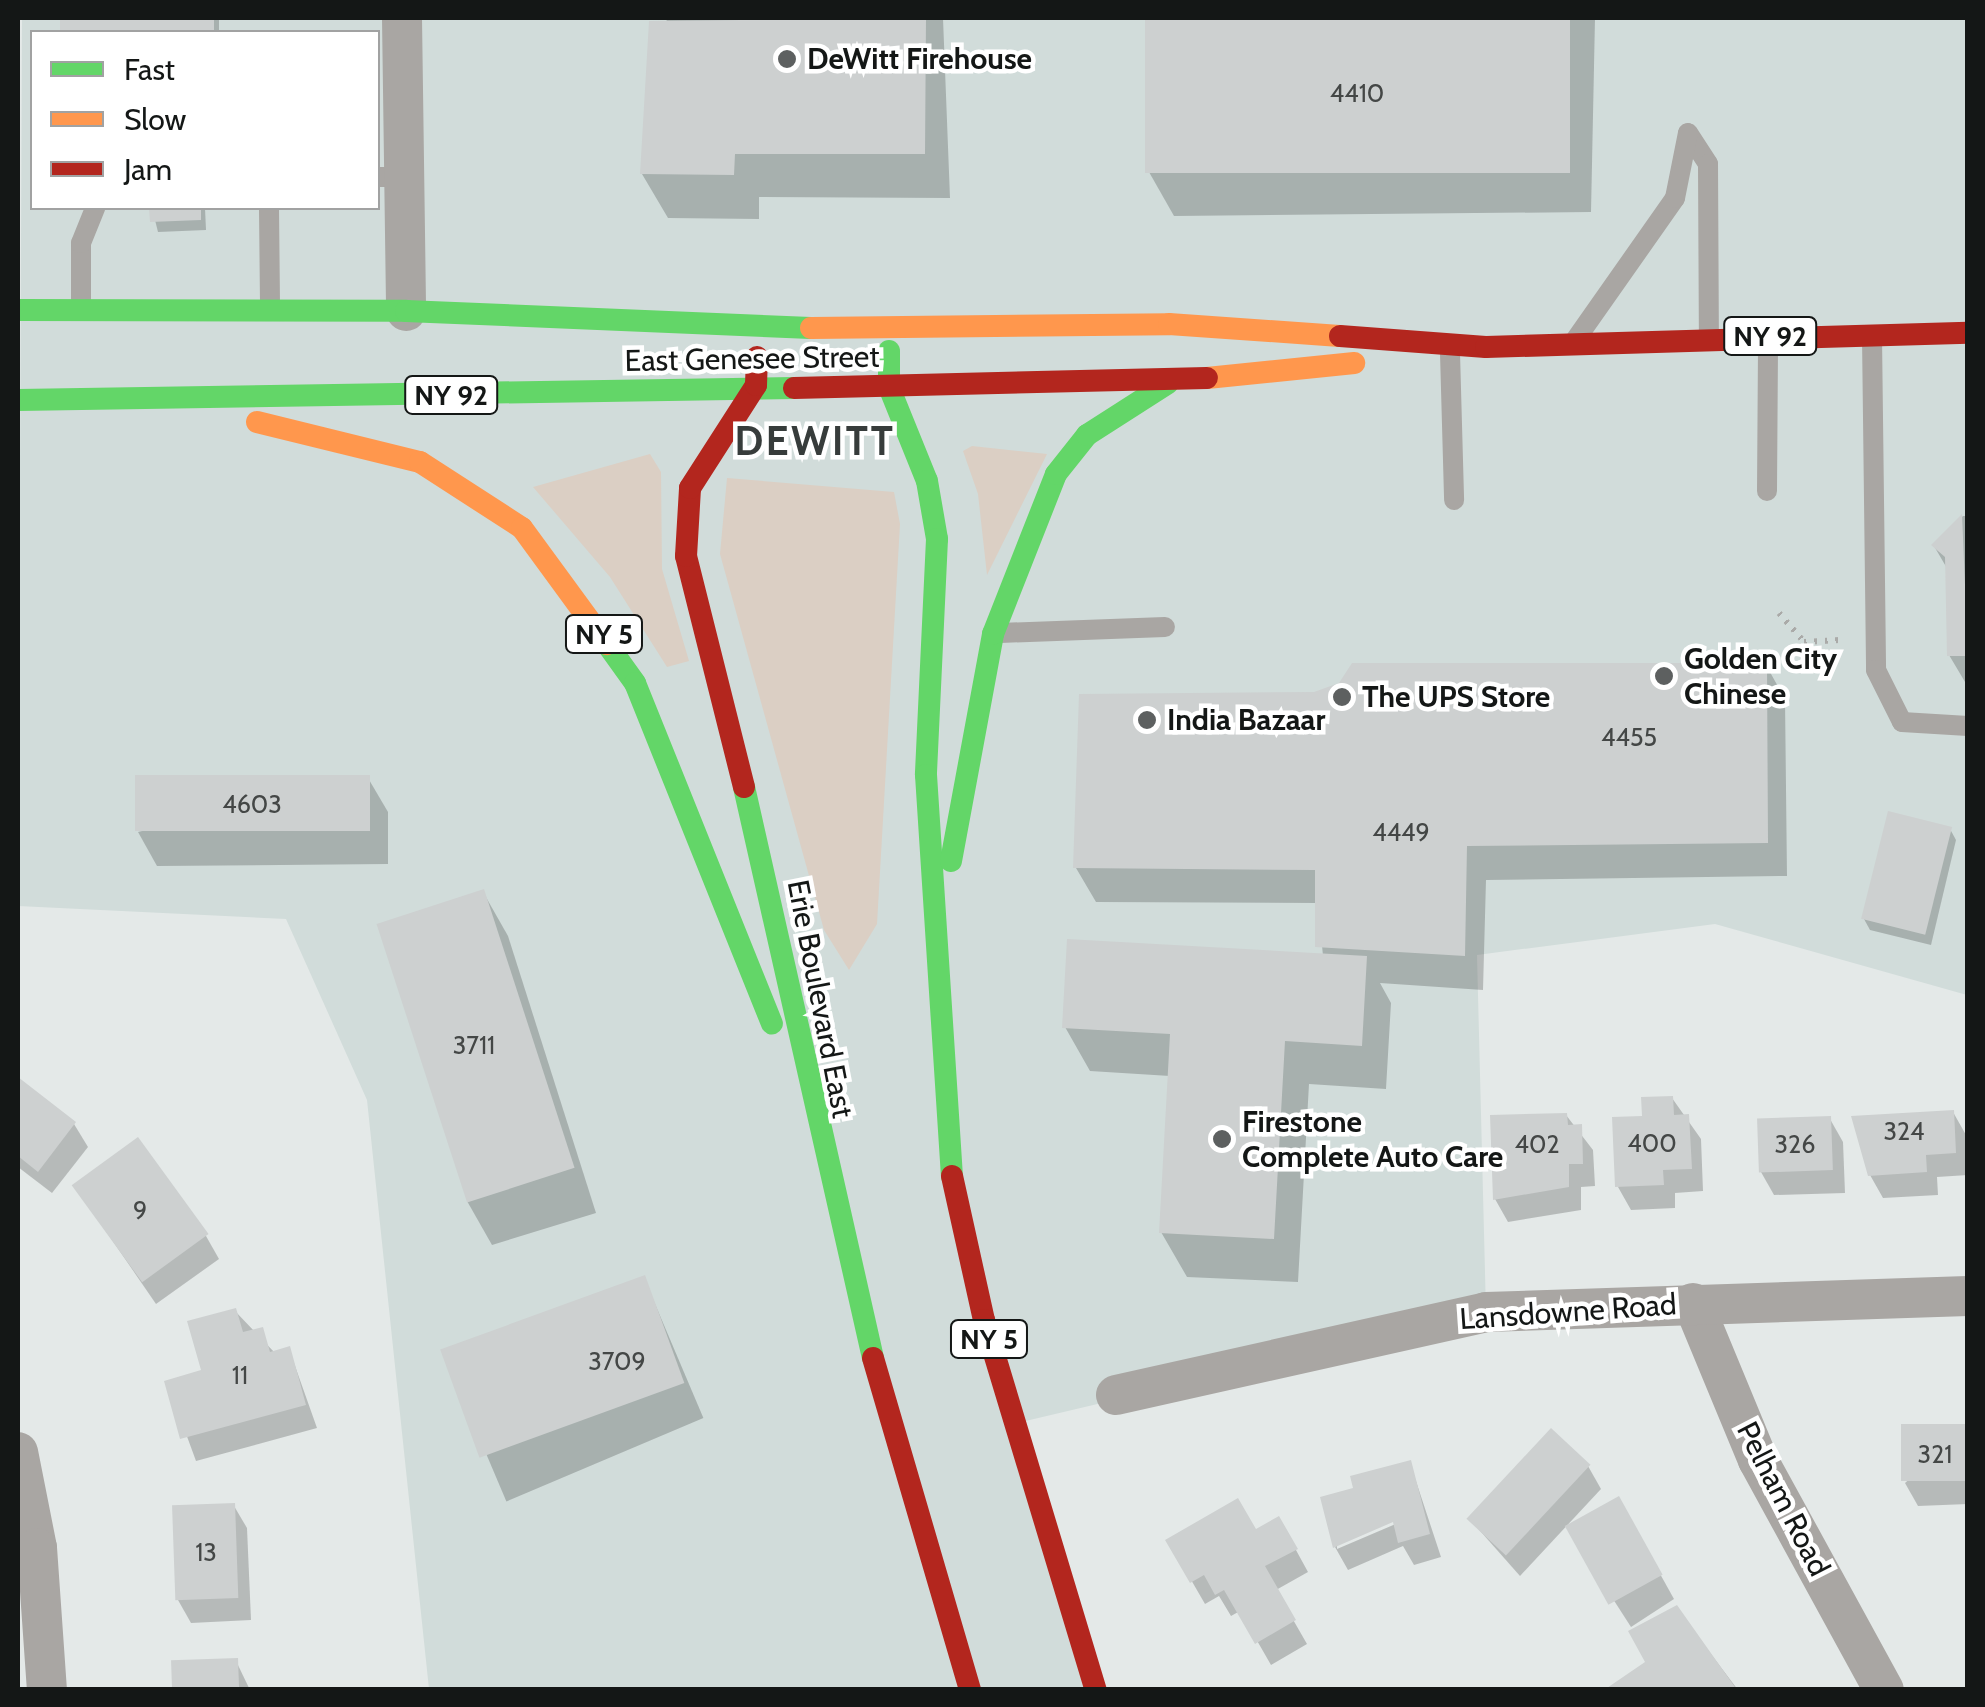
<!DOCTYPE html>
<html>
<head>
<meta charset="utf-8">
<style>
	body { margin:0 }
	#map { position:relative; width:1985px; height:1707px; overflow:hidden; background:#e4e9e8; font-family:Cabin,sans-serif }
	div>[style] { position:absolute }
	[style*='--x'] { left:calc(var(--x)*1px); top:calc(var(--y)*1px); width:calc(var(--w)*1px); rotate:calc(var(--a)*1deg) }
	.built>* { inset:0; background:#d1dcda }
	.green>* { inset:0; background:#dbcfc4 }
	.shadow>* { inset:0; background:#0003; transform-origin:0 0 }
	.building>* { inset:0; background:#cdd0d0; transform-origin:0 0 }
	.path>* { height:6px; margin-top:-3px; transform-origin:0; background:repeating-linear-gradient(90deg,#aaaaa8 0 2.5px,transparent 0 10.5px) }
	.lane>* { height:20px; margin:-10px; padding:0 10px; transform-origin:10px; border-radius:10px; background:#a9a6a3 }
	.street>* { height:40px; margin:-20px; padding:0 20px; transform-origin:20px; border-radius:20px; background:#a9a6a3 }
	.fast>* { height:22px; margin:-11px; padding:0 11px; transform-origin:11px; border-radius:11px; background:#63d668 }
	.slow>* { height:22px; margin:-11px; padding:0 11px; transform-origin:11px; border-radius:11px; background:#ff974d }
	.jam>* { height:22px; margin:-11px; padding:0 11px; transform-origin:11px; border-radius:11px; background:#b3261e }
	.dots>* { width:28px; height:28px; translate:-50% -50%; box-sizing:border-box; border:5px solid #fff; border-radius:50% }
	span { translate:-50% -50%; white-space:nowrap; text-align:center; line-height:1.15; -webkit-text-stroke:9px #fff; paint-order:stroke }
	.number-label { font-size:25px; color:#444746 }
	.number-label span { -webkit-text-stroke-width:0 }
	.shield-label span { padding:2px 8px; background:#fff; border:2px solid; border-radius:8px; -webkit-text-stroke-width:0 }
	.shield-label { font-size:28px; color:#141716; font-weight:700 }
	.poi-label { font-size:30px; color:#141716; font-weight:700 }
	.left { translate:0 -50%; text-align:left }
	.street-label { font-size:30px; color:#141716 }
	.district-label { font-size:40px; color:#373c3b; font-weight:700; letter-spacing:2.5px }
	.frame { position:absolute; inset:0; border:20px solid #141716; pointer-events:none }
	.legend { position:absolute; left:30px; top:30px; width:350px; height:180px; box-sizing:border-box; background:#fff; border:2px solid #a1a2a2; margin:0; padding:12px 18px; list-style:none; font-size:30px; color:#141716 }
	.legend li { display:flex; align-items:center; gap:20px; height:50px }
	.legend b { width:50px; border:2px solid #a1a2a2 }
</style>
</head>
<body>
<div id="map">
	<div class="built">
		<div style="clip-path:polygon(evenodd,22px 18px,1967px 18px,1967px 995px,1715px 924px,1477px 955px,1486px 1312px,1013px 1424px,1096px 1689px,429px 1689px,367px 1100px,286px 919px,18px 906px,22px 18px,32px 32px,378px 32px,378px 208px,32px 208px,32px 32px)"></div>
	</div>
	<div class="green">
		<div style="clip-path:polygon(972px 446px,1047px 454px,987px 575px,978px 494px,963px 451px)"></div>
		<div style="clip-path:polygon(650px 454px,661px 472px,662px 569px,689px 661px,667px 667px,610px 577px,533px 487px)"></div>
		<div style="clip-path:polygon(727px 478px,894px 492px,900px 524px,877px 924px,849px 970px,824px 930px,720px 554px)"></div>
	</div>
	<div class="shadow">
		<div style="left:62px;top:18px;width:157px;height:14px"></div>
		<div style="clip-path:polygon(667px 18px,943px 18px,950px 198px,759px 197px,759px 219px,668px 218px,642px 174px)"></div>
		<div style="clip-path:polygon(1147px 18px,1595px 18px,1591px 212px,1174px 216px,1149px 172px)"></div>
		<div style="clip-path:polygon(152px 208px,205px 208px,206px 230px,158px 232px)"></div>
		<div style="clip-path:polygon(1963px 516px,1968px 516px,1968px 687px,1949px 655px,1948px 570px,1934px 546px)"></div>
		<div style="clip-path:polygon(1766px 665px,1785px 699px,1787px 876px,1486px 880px,1483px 990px,1380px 983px,1391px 1003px,1386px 1089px,1309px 1084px,1298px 1282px,1187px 1277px,1161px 1232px,1170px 1076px,1090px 1071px,1065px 1027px,1323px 956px,1318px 903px,1096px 902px,1076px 868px,1315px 694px)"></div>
		<div style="clip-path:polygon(368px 778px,388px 812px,388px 864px,157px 866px,138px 832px)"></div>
		<div style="clip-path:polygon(1950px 829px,1956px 840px,1931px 945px,1870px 930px,1864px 919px)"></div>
		<div style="clip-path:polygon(483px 892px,508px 936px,596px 1213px,492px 1245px,467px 1201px)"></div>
		<div style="clip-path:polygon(18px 1080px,74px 1124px,88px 1147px,52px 1193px,18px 1167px)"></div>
		<div style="clip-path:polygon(1672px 1098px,1701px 1139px,1703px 1191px,1675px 1193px,1675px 1208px,1631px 1210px,1618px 1187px)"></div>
		<div style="clip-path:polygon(1953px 1112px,1966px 1135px,1968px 1175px,1937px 1177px,1938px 1195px,1883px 1198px,1870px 1175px)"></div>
		<div style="clip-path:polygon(1566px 1115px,1593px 1150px,1595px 1186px,1581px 1187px,1581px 1210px,1508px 1222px,1495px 1199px)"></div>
		<div style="clip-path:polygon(1830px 1119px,1843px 1142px,1845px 1193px,1774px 1195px,1761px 1172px)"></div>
		<div style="clip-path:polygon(75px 1186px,206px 1236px,219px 1259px,156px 1304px)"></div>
		<div style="left:644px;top:1278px;width:152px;height:214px;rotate:67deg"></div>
		<div style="clip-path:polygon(235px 1311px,275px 1353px,289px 1349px,317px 1428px,196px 1461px,167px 1382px,204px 1372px)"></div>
		<div style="clip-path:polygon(1968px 1426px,1968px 1504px,1918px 1506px,1905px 1483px)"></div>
		<div style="clip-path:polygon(evenodd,1410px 1463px,1441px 1557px,1414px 1565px,1403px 1546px,1348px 1570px,1335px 1547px,1356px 1490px,1410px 1463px,1403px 1515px,1405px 1520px,1337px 1549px,1337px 1543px,1403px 1515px)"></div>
		<div style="clip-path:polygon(1588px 1466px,1601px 1489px,1520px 1576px,1474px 1524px)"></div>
		<div style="clip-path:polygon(1619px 1500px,1674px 1599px,1631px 1627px,1584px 1554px)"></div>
		<div style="clip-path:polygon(234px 1506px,247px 1528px,251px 1620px,191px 1623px,178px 1600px)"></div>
		<div style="clip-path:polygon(1279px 1519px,1308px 1572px,1276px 1590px,1307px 1644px,1271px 1665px,1240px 1611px,1231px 1616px,1219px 1596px,1205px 1604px,1168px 1540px,1255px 1533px)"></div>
		<div style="clip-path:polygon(1677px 1609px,1738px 1690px,1607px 1690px,1648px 1663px)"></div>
		<div style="clip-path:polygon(236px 1661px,250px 1690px,175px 1690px)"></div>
	</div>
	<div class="building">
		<div style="left:60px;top:18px;width:154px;height:14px"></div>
		<div style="clip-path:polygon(926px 18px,925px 154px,735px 154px,734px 175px,640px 174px,649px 21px)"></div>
		<div style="left:1145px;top:18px;width:425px;height:155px"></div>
		<div style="clip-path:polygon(149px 208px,201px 208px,201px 220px,150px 222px)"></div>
		<div style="clip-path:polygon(1962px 514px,1968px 656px,1947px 656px,1945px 557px,1931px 545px)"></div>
		<div style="clip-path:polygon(1352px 663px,1767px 663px,1768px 843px,1467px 846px,1465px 956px,1315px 947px,1315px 870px,1073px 868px,1079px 694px,1314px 692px,1339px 683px)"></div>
		<div style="left:370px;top:775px;width:56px;height:235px;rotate:90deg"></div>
		<div style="left:1888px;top:811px;width:66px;height:111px;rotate:14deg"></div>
		<div style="left:484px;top:889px;width:293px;height:113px;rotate:72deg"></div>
		<div style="clip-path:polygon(1067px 939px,1367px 956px,1362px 1046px,1285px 1041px,1274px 1239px,1159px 1233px,1170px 1034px,1062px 1028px)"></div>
		<div style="clip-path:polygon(18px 1077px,76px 1122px,38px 1172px,18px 1156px)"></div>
		<div style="clip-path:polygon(1673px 1096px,1674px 1115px,1689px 1114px,1692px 1169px,1663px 1170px,1664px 1185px,1615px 1187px,1612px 1117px,1642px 1116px,1641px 1097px)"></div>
		<div style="clip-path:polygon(1954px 1110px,1956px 1153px,1926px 1155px,1927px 1172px,1868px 1176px,1851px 1116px)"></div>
		<div style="clip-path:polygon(1567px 1113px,1568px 1125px,1582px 1124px,1583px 1164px,1569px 1164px,1569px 1187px,1493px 1200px,1490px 1115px)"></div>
		<div style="left:1831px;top:1116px;width:54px;height:74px;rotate:88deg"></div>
		<div style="left:138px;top:1137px;width:120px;height:82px;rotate:54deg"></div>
		<div style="left:645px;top:1275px;width:115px;height:218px;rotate:70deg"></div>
		<div style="clip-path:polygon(236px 1308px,243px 1332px,263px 1327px,270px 1352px,290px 1346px,306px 1405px,180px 1439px,164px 1381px,201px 1370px,187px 1321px)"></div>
		<div style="left:1968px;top:1424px;width:57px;height:67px;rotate:90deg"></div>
		<div style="left:1551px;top:1428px;width:54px;height:124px;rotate:43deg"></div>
		<div style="clip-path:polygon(1411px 1460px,1430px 1534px,1398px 1543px,1393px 1522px,1333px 1548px,1320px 1497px,1353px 1488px,1350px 1476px)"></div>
		<div style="left:1619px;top:1496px;width:90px;height:62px;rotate:61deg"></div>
		<div style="clip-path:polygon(1238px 1498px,1256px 1529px,1279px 1516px,1298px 1549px,1265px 1566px,1296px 1620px,1255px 1644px,1224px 1590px,1215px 1595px,1204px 1575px,1190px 1583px,1165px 1540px)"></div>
		<div style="left:235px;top:1503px;width:95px;height:63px;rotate:88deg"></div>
		<div style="clip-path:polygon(1677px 1605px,1737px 1690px,1604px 1690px,1645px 1662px,1628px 1631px)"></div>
		<div style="left:238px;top:1658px;width:32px;height:67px;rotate:88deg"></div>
	</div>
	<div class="path">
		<div style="--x:1779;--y:613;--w:38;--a:49"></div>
		<div style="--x:1804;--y:642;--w:36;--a:-3"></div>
	</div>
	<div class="lane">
		<div style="--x:1688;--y:133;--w:37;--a:57"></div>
		<div style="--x:1708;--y:164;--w:173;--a:89.7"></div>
		<div style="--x:378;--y:177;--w:25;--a:0"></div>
		<div style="--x:269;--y:208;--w:102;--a:89.4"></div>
		<div style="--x:81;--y:308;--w:65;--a:-90"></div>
		<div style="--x:81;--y:243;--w:38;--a:-68"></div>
		<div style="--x:1872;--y:336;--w:334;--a:89.3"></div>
		<div style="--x:1876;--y:670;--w:58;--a:63.4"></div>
		<div style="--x:1902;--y:722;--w:66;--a:3.5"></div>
		<div style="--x:1576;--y:339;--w:172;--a:-54.9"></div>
		<div style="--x:1675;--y:198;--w:66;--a:-78.7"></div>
		<div style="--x:1450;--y:353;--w:147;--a:88.4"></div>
		<div style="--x:1767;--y:491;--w:148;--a:-89.6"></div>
		<div style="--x:1000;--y:633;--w:165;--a:-2.1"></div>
	</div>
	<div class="street">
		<div style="--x:402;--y:18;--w:293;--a:89.2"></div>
		<div style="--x:1693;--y:1303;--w:170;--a:67.5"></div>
		<div style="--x:1758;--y:1460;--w:262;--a:61.3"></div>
		<div style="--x:1116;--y:1395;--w:379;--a:-12.6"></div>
		<div style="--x:1486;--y:1312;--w:482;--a:-1.9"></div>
		<div style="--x:18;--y:1452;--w:98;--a:78.8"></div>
		<div style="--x:37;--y:1548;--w:142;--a:86"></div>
	</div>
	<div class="fast">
		<div style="--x:18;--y:310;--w:388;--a:0.1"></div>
		<div style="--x:406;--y:311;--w:405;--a:2.4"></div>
		<div style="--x:889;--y:351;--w:36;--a:90"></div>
		<div style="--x:889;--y:387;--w:101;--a:68"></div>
		<div style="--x:927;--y:481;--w:59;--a:80.2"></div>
		<div style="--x:937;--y:539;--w:236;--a:92.7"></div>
		<div style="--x:926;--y:775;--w:402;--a:86.3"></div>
		<div style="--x:18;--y:400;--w:776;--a:-0.89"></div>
		<div style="--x:607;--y:644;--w:48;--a:54.3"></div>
		<div style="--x:635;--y:683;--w:367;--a:68.1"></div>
		<div style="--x:744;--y:787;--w:585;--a:77.27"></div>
		<div style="--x:951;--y:861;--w:231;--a:-79.5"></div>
		<div style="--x:993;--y:634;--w:172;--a:-68.5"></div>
		<div style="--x:1056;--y:474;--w:50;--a:-51.5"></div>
		<div style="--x:1087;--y:435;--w:96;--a:-32.7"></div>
	</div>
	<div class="slow">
		<div style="--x:811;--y:328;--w:358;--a:-0.6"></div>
		<div style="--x:1169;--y:324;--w:171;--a:4"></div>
		<div style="--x:1207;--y:378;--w:148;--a:-5.8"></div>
		<div style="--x:257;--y:422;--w:168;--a:13.8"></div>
		<div style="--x:420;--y:462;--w:121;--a:32.9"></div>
		<div style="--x:522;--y:528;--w:144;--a:53.8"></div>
	</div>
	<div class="jam">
		<div style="--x:1340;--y:336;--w:146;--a:4.3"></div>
		<div style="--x:1486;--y:347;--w:482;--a:-1.7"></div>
		<div style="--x:794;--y:388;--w:413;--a:-1.4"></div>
		<div style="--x:744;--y:787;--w:238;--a:-104.1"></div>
		<div style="--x:686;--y:556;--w:68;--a:-86.6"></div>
		<div style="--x:690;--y:488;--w:122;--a:-57.3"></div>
		<div style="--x:756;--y:385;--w:28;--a:-88"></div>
		<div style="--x:952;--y:1176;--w:148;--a:77.5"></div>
		<div style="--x:984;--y:1320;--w:387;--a:73.2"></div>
		<div style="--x:873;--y:1358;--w:346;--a:73.7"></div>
	</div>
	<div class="dots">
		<div style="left:787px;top:59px;background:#5d6060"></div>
		<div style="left:1664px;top:676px;background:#5d6060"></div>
		<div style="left:1342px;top:697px;background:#5d6060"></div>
		<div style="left:1147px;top:720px;background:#5d6060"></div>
		<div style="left:1222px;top:1139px;background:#5d6060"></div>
	</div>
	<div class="number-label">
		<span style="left:1357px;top:93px">4410</span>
		<span style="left:1629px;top:737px">4455</span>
		<span style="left:252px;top:804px">4603</span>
		<span style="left:1401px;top:832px">4449</span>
		<span style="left:474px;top:1045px">3711</span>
		<span style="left:1904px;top:1131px">324</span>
		<span style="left:1652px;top:1143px">400</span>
		<span style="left:1537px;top:1144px">402</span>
		<span style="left:1795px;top:1144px">326</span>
		<span style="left:140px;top:1210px">9</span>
		<span style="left:617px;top:1361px">3709</span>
		<span style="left:240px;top:1375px">11</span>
		<span style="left:1935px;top:1454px">321</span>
		<span style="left:206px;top:1552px">13</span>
	</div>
	<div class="shield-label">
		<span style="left:1770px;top:336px">NY 92</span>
		<span style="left:451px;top:395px">NY 92</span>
		<span style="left:604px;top:634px">NY 5</span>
		<span style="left:989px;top:1339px">NY 5</span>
	</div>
	<div class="poi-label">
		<span class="left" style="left:807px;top:59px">DeWitt Firehouse</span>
		<span class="left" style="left:1684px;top:676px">Golden City<br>Chinese</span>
		<span class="left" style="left:1362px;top:697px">The UPS Store</span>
		<span class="left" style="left:1167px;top:720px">India Bazaar</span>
		<span class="left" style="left:1242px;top:1139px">Firestone<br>Complete Auto Care</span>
	</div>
	<div class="street-label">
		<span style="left:752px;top:359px;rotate:-1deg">East Genesee Street</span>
		<span style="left:820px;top:999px;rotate:79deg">Erie Boulevard East</span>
		<span style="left:1568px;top:1312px;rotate:-4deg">Lansdowne Road</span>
		<span style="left:1783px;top:1499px;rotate:63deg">Pelham Road</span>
	</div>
	<div class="district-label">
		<span style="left:815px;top:441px">DEWITT</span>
	</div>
	<div class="frame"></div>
	<ul class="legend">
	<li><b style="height:12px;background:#63d668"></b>Fast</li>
	<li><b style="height:12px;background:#ff974d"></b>Slow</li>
	<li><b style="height:12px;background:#b3261e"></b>Jam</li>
	</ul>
</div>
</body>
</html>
